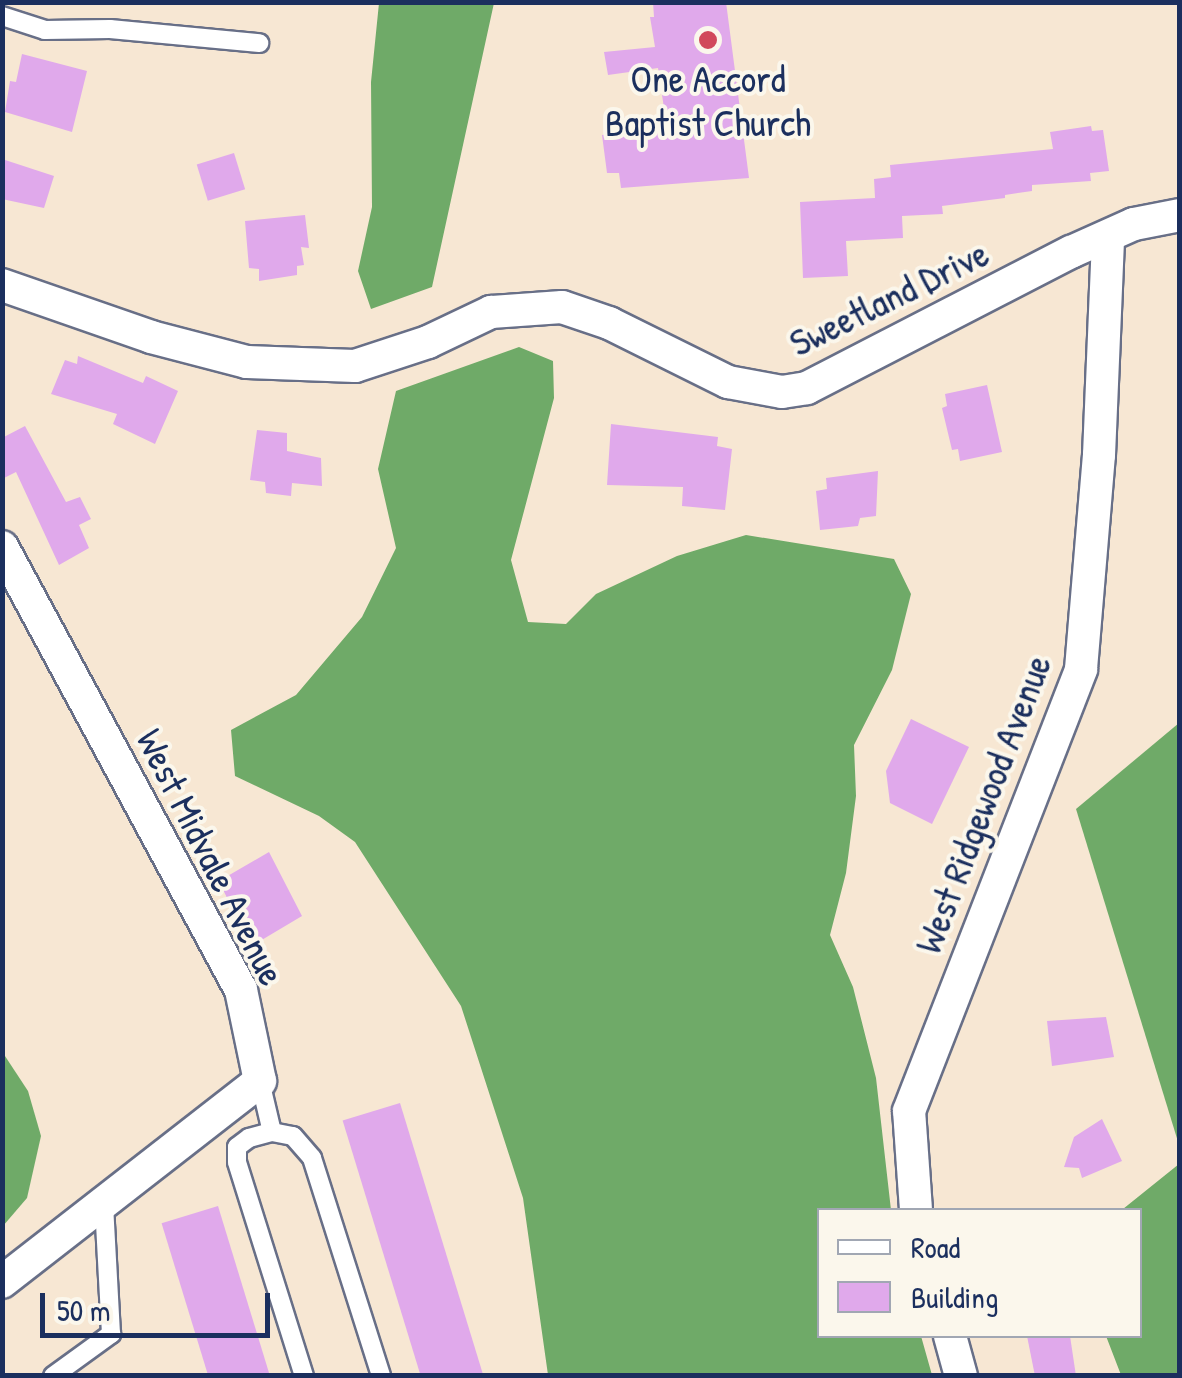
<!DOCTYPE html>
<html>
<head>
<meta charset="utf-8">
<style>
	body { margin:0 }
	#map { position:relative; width:1182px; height:1378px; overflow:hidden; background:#f7e7d3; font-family:"Patrick Hand",sans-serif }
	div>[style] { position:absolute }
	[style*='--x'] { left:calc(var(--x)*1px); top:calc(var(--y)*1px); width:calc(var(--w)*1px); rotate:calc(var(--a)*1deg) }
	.forest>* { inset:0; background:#6faa68 }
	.building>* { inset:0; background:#e0a9eb; transform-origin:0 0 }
	.roads { filter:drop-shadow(2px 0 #686f87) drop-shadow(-2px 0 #686f87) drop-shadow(0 2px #686f87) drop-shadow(0 -2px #686f87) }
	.service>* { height:18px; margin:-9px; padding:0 9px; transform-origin:9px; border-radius:9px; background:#fff }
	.minor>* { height:32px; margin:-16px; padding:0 16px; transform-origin:16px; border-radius:16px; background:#fff }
	.dots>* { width:28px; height:28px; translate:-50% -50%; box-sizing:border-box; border:5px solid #fbf7ec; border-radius:50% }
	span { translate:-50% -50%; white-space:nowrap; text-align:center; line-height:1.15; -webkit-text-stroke:8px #fbf7ec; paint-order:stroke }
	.poi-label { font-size:38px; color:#1b2f5e }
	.street-label { font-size:38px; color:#1b2f5e }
	.frame { position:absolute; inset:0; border:5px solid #1b2f5e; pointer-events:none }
	.legend { position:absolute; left:817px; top:1208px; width:325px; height:130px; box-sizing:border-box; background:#fbf7ec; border:2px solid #a1a7b3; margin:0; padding:12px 18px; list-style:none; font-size:30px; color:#1b2f5e }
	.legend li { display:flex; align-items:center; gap:20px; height:50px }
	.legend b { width:50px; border:2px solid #a1a7b3 }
	.scale { position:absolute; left:40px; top:1293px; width:230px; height:45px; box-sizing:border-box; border:5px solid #1b2f5e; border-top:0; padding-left:12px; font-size:30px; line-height:35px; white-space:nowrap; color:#1b2f5e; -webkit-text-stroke:8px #fbf7ec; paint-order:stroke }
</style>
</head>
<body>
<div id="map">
	<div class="forest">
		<div style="clip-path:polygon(379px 3px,494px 3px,432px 287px,371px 309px,358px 271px,372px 207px,371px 82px)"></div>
		<div style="clip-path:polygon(519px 347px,553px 361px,554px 398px,511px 560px,528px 622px,566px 624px,596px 594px,677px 556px,746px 535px,894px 559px,911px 594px,892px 670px,854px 745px,856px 796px,846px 873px,830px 935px,853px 987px,876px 1078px,891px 1210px,820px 1210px,820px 1336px,921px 1336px,932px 1375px,548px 1375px,523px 1198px,461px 1006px,355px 842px,319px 816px,235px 776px,231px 730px,296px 695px,362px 617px,396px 548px,378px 469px,396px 391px)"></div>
		<div style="clip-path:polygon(1179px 723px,1179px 1145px,1076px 809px)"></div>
		<div style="clip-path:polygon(3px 1053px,28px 1091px,41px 1136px,27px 1198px,3px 1226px)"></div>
		<div style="clip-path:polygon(1179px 1164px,1179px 1375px,1121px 1375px,1106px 1336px,1140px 1336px,1140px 1210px,1123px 1209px)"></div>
	</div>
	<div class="building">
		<div style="clip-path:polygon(653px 2px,726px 2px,749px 178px,621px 188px,619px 173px,607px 173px,602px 135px,617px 133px,614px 118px,665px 115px,658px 68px,608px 75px,604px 52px,655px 47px,650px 17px,654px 17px)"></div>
		<div style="clip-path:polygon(22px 54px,87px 71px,72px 132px,5px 112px,10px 81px,16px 82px)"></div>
		<div style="clip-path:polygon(1091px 126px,1092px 131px,1103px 130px,1109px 171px,1090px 173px,1091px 181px,1032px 185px,1032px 191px,1005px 195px,1005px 198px,942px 206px,943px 214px,902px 216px,903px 238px,846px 241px,848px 276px,803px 278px,800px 202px,875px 198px,874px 179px,891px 177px,890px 165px,1053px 149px,1050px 132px)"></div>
		<div style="left:234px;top:153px;width:38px;height:39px;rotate:73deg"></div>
		<div style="clip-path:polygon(2px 159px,54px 176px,44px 208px,2px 199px)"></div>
		<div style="clip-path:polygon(305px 215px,309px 248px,301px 247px,304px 265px,297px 266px,297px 275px,259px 281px,259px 269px,249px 268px,245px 221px)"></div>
		<div style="clip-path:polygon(78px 356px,143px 383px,146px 376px,178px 391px,155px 444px,113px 424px,117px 414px,51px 394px,65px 360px,77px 364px)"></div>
		<div style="clip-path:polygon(987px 385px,1002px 452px,960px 461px,958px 449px,952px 450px,942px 408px,947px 406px,945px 394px)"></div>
		<div style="clip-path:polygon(611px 424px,718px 437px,717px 446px,732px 449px,725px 510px,682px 506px,683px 487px,607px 485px)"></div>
		<div style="clip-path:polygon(25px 426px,66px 502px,80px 497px,91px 519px,79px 525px,89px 548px,59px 565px,16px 472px,2px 479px,2px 438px)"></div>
		<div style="clip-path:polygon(257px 430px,287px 433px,287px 451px,321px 458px,322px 486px,292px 483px,291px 496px,266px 493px,265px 482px,250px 480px)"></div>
		<div style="clip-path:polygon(878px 471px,876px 516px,860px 518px,858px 526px,820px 530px,816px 491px,827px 489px,826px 478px)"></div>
		<div style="clip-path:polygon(911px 719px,969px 747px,932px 824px,890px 803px,886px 771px)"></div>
		<div style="clip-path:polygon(269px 852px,302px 916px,260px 941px,245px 915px,237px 919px,219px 881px)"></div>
		<div style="clip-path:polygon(1106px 1017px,1114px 1057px,1052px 1066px,1047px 1021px)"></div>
		<div style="left:400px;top:1103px;width:285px;height:60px;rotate:73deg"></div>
		<div style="clip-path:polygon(1102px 1119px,1122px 1161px,1082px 1178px,1079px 1168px,1064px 1167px,1074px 1137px)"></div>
		<div style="left:218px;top:1206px;width:177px;height:59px;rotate:73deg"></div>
		<div style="clip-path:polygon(1027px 1336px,1070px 1336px,1076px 1376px,1035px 1376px)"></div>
	</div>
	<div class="roads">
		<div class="service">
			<div style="--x:2;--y:16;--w:45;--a:18"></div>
			<div style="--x:45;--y:30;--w:65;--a:-0.9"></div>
			<div style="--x:110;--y:29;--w:150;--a:5.4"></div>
			<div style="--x:260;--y:1081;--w:52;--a:76.8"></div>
			<div style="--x:53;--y:1376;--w:72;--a:-35.9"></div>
			<div style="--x:111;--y:1334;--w:131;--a:-93.1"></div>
			<div style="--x:304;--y:1376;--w:224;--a:-107.4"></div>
			<div style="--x:237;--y:1162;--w:15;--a:-90"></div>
			<div style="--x:237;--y:1147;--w:15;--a:-37"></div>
			<div style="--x:249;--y:1138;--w:24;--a:-15"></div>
			<div style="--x:272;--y:1132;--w:21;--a:11"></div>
			<div style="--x:293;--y:1136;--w:29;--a:49"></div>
			<div style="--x:312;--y:1158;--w:229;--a:72.4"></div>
		</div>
		<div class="minor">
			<div style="--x:2;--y:285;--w:158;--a:19.2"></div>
			<div style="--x:151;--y:337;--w:99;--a:14.6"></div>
			<div style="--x:247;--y:362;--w:108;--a:2.1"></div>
			<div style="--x:355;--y:366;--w:77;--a:-18.2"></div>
			<div style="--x:428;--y:342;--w:70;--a:-25.5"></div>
			<div style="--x:491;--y:312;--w:71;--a:-4"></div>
			<div style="--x:562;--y:307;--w:50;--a:18.8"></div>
			<div style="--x:609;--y:323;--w:133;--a:26.4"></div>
			<div style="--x:728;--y:382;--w:55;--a:10.5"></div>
			<div style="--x:782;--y:392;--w:25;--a:-9"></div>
			<div style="--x:807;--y:388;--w:297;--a:-27.3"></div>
			<div style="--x:1071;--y:252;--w:69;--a:-24"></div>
			<div style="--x:1134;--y:224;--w:47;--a:-11.1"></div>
			<div style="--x:2;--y:547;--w:503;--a:61.65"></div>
			<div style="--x:241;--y:990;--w:93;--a:78.2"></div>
			<div style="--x:260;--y:1081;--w:327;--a:142.1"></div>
			<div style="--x:916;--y:1210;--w:99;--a:-94"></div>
			<div style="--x:909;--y:1111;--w:474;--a:-68.7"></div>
			<div style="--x:1081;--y:669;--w:215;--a:-85.2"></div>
			<div style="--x:1099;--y:455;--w:219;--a:-87.6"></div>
			<div style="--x:950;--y:1336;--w:41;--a:74.6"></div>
		</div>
	</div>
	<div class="dots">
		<div style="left:708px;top:40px;background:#d1495b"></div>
	</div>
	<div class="poi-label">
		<span style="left:708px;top:101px">One Accord<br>Baptist Church</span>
	</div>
	<div class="street-label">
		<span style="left:889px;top:298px;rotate:-26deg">Sweetland Drive</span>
		<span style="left:983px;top:804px;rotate:-69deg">West Ridgewood Avenue</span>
		<span style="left:211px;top:857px;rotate:63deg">West Midvale Avenue</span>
	</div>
	<div class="frame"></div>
	<ul class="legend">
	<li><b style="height:12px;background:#fff"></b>Road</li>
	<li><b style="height:28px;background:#e0a9eb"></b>Building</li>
	</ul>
	<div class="scale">50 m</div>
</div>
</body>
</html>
